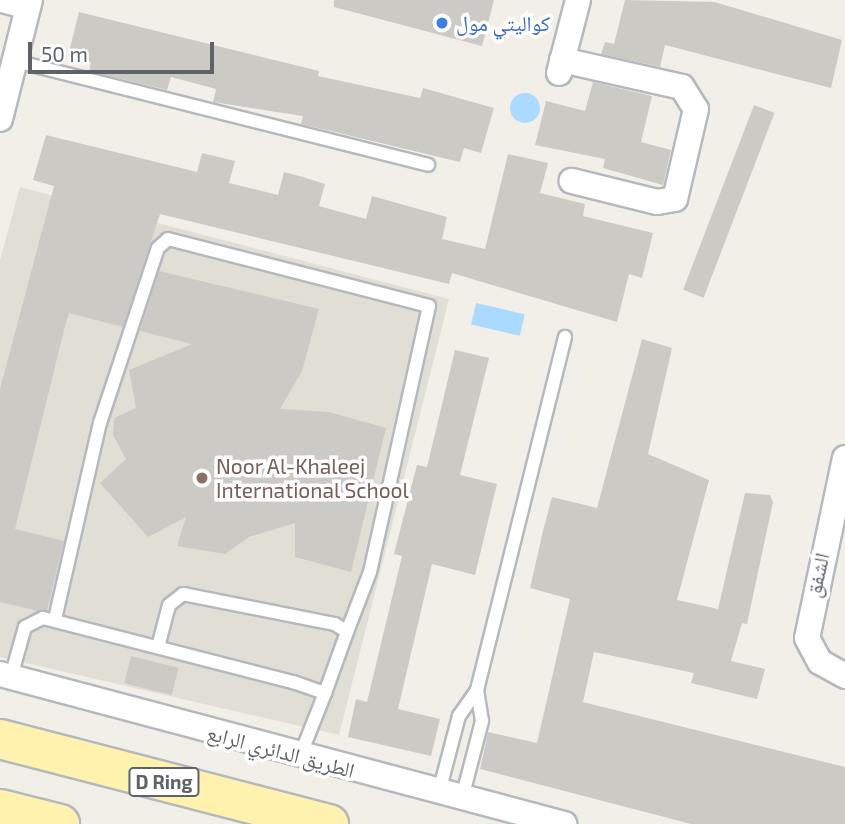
<!DOCTYPE html>
<html>
<head>
<meta charset="utf-8">
<style>
	body { margin:0 }
	#map { position:relative; width:845px; height:824px; overflow:hidden; background:#f1efe8; font-family:"Exo 2","Noto Naskh Arabic",sans-serif }
	div>[style] { position:absolute }
	[style*='--x'] { left:calc(var(--x)*1px); top:calc(var(--y)*1px); width:calc(var(--w)*1px); rotate:calc(var(--a)*1deg) }
	.education>* { inset:0; background:#e1ded6 }
	.water>* { inset:0; background:#aadaff; transform-origin:0 0 }
	.round { border-radius:50% }
	.building>* { inset:0; background:#cccac5; transform-origin:0 0 }
	.roads { filter:drop-shadow(2px 0 #b5b8bc) drop-shadow(-2px 0 #b5b8bc) drop-shadow(0 2px #b5b8bc) drop-shadow(0 -2px #b5b8bc) }
	.lane>* { height:12px; margin:-6px; padding:0 6px; transform-origin:6px; border-radius:6px; background:#fff }
	.street>* { height:24px; margin:-12px; padding:0 12px; transform-origin:12px; border-radius:12px; background:#fff }
	.primary>* { height:38px; margin:-19px; padding:0 19px; transform-origin:19px; border-radius:19px; background:#fff2af }
	.dots>* { width:19px; height:19px; translate:-50% -50%; box-sizing:border-box; border:4px solid #fff; border-radius:50% }
	span { translate:-50% -50%; white-space:nowrap; text-align:center; line-height:1.15; -webkit-text-stroke:7px #fff; paint-order:stroke }
	.shield-label span { padding:2px 5px; background:#fff; border:2px solid; border-radius:5px; -webkit-text-stroke-width:0 }
	.shield-label { font-size:19px; color:#5f6368; font-weight:700 }
	.shop-label { font-size:21px; color:#366cbe }
	.left { translate:0 -50%; text-align:left }
	.education-label { font-size:21px; color:#785e54 }
	.street-label { font-size:21px; color:#5f6368 }
	.scale { position:absolute; left:28px; top:42px; width:186px; height:32px; box-sizing:border-box; border:4px solid #5f6368; border-top:0; padding-left:9px; font-size:21px; line-height:24px; white-space:nowrap; color:#5f6368; -webkit-text-stroke:5px #fff; paint-order:stroke }
</style>
</head>
<body>
<div id="map">
	<div class="education">
		<div style="clip-path:polygon(20px 187px,449px 299px,339px 735px,0 657px,0 260px)"></div>
	</div>
	<div class="water">
		<div class="round" style="left:510px;top:93px;width:30px;height:30px"></div>
		<div style="left:476px;top:303px;width:50px;height:22px;rotate:13deg"></div>
	</div>
	<div class="building">
		<div style="clip-path:polygon(334px 0,494px 0,482px 46px,334px 7px)"></div>
		<div style="clip-path:polygon(625px 0,715px 2px,842px 40px,831px 88px,665px 45px,660px 67px,601px 54px,605px 42px,614px 44px)"></div>
		<div style="clip-path:polygon(79px 12px,319px 71px,318px 76px,420px 98px,423px 88px,494px 108px,481px 153px,464px 148px,460px 162px,301px 124px,303px 116px,213px 102px,216px 89px,171px 77px,167px 90px,89px 71px,91px 62px,68px 56px)"></div>
		<div style="clip-path:polygon(593px 82px,652px 96px,641px 142px,671px 150px,663px 185px,603px 168px,605px 159px,535px 145px,546px 101px,585px 111px)"></div>
		<div style="left:754px;top:105px;width:22px;height:198px;rotate:21deg"></div>
		<div style="clip-path:polygon(46px 135px,197px 172px,202px 153px,235px 161px,229px 183px,278px 195px,284px 172px,303px 177px,325px 184px,319px 206px,366px 219px,372px 196px,447px 217px,442px 239px,485px 249px,508px 154px,548px 163px,540px 193px,585px 204px,583px 216px,653px 233px,642px 278px,629px 274px,617px 322px,452px 273px,449px 284px,160px 214px,123px 327px,69px 313px,65px 326px,15px 529px,64px 541px,47px 610px,38px 611px,0 602px,0 389px,54px 186px,33px 180px)"></div>
		<div style="clip-path:polygon(159px 271px,319px 309px,302px 371px,280px 409px,329px 412px,386px 428px,351px 572px,295px 557px,295px 523px,249px 537px,225px 554px,177px 546px,186px 517px,148px 537px,100px 483px,126px 459px,113px 435px,114px 418px,136px 408px,129px 370px,192px 344px,140px 331px)"></div>
		<div style="clip-path:polygon(642px 339px,672px 348px,648px 454px,709px 480px,677px 600px,718px 609px,745px 493px,770px 495px,773px 502px,747px 624px,742px 623px,731px 661px,765px 669px,757px 699px,691px 683px,694px 673px,594px 652px,583px 702px,845px 767px,845px 824px,691px 824px,480px 769px,488px 732px,537px 743px,570px 599px,530px 588px,543px 531px,552px 497px,597px 508px)"></div>
		<div style="clip-path:polygon(455px 350px,489px 358px,460px 475px,497px 484px,475px 575px,432px 564px,398px 709px,440px 719px,431px 756px,348px 737px,356px 699px,367px 702px,402px 556px,394px 554px,417px 465px,427px 467px)"></div>
		<div style="left:131px;top:656px;width:49px;height:28px;rotate:14deg"></div>
	</div>
	<div class="roads">
		<div class="lane">
			<div style="--x:15;--y:61;--w:426;--a:14.1"></div>
			<div style="--x:55;--y:619;--w:201;--a:-77.1"></div>
			<div style="--x:100;--y:423;--w:184;--a:-71.7"></div>
			<div style="--x:158;--y:248;--w:13;--a:-42"></div>
			<div style="--x:168;--y:239;--w:269;--a:14.4"></div>
			<div style="--x:429;--y:306;--w:272;--a:102.5"></div>
			<div style="--x:370;--y:572;--w:64;--a:111"></div>
			<div style="--x:158;--y:647;--w:43;--a:-75.3"></div>
			<div style="--x:169;--y:605;--w:18;--a:-38"></div>
			<div style="--x:183;--y:594;--w:155;--a:11.2"></div>
			<div style="--x:335;--y:624;--w:14;--a:34"></div>
			<div style="--x:347;--y:632;--w:65;--a:109.8"></div>
			<div style="--x:11;--y:677;--w:52;--a:-74.4"></div>
			<div style="--x:25;--y:627;--w:20;--a:-27"></div>
			<div style="--x:43;--y:618;--w:258;--a:14.4"></div>
			<div style="--x:293;--y:682;--w:34;--a:19"></div>
			<div style="--x:325;--y:693;--w:68;--a:111.6"></div>
			<div style="--x:439;--y:792;--w:79;--a:-75.3"></div>
			<div style="--x:459;--y:716;--w:32;--a:-55"></div>
			<div style="--x:477;--y:690;--w:364;--a:-76"></div>
			<div style="--x:462;--y:798;--w:80;--a:-75.4"></div>
			<div style="--x:482;--y:721;--w:31;--a:-99"></div>
		</div>
		<div class="street">
			<div style="--x:2;--y:0;--w:27;--a:15"></div>
			<div style="--x:562;--y:60;--w:123;--a:12.7"></div>
			<div style="--x:682;--y:87;--w:26;--a:58"></div>
			<div style="--x:696;--y:109;--w:92;--a:103.1"></div>
			<div style="--x:675;--y:199;--w:18;--a:171"></div>
			<div style="--x:657;--y:202;--w:88;--a:-166.1"></div>
			<div style="--x:559;--y:73;--w:75;--a:-75.4"></div>
			<div style="--x:0;--y:119;--w:123;--a:-75.9"></div>
			<div style="--x:845;--y:458;--w:184;--a:101.9"></div>
			<div style="--x:807;--y:638;--w:27;--a:62"></div>
			<div style="--x:820;--y:662;--w:29;--a:29"></div>
			<div style="--x:0;--y:674;--w:584;--a:14.89"></div>
		</div>
		<div class="primary">
			<div style="--x:0;--y:739;--w:340;--a:14.5"></div>
			<div style="--x:0;--y:809;--w:62;--a:14"></div>
		</div>
	</div>
	<div class="dots">
		<div style="left:442px;top:23px;background:#3f7fe0"></div>
		<div style="left:202px;top:478px;background:#8d6e63"></div>
	</div>
	<div class="shield-label">
		<span style="left:164px;top:782px">D Ring</span>
	</div>
	<div class="shop-label">
		<span class="left" style="left:456px;top:23px">كواليتي مول</span>
	</div>
	<div class="education-label">
		<span class="left" style="left:216px;top:478px">Noor Al-Khaleej<br>International School</span>
	</div>
	<div class="street-label">
		<span style="left:817px;top:575px;rotate:-77deg">الشفق</span>
		<span style="left:281px;top:751px;rotate:15deg">الطريق الدائري الرابع</span>
	</div>
	<div class="scale">50 m</div>
</div>
</body>
</html>
